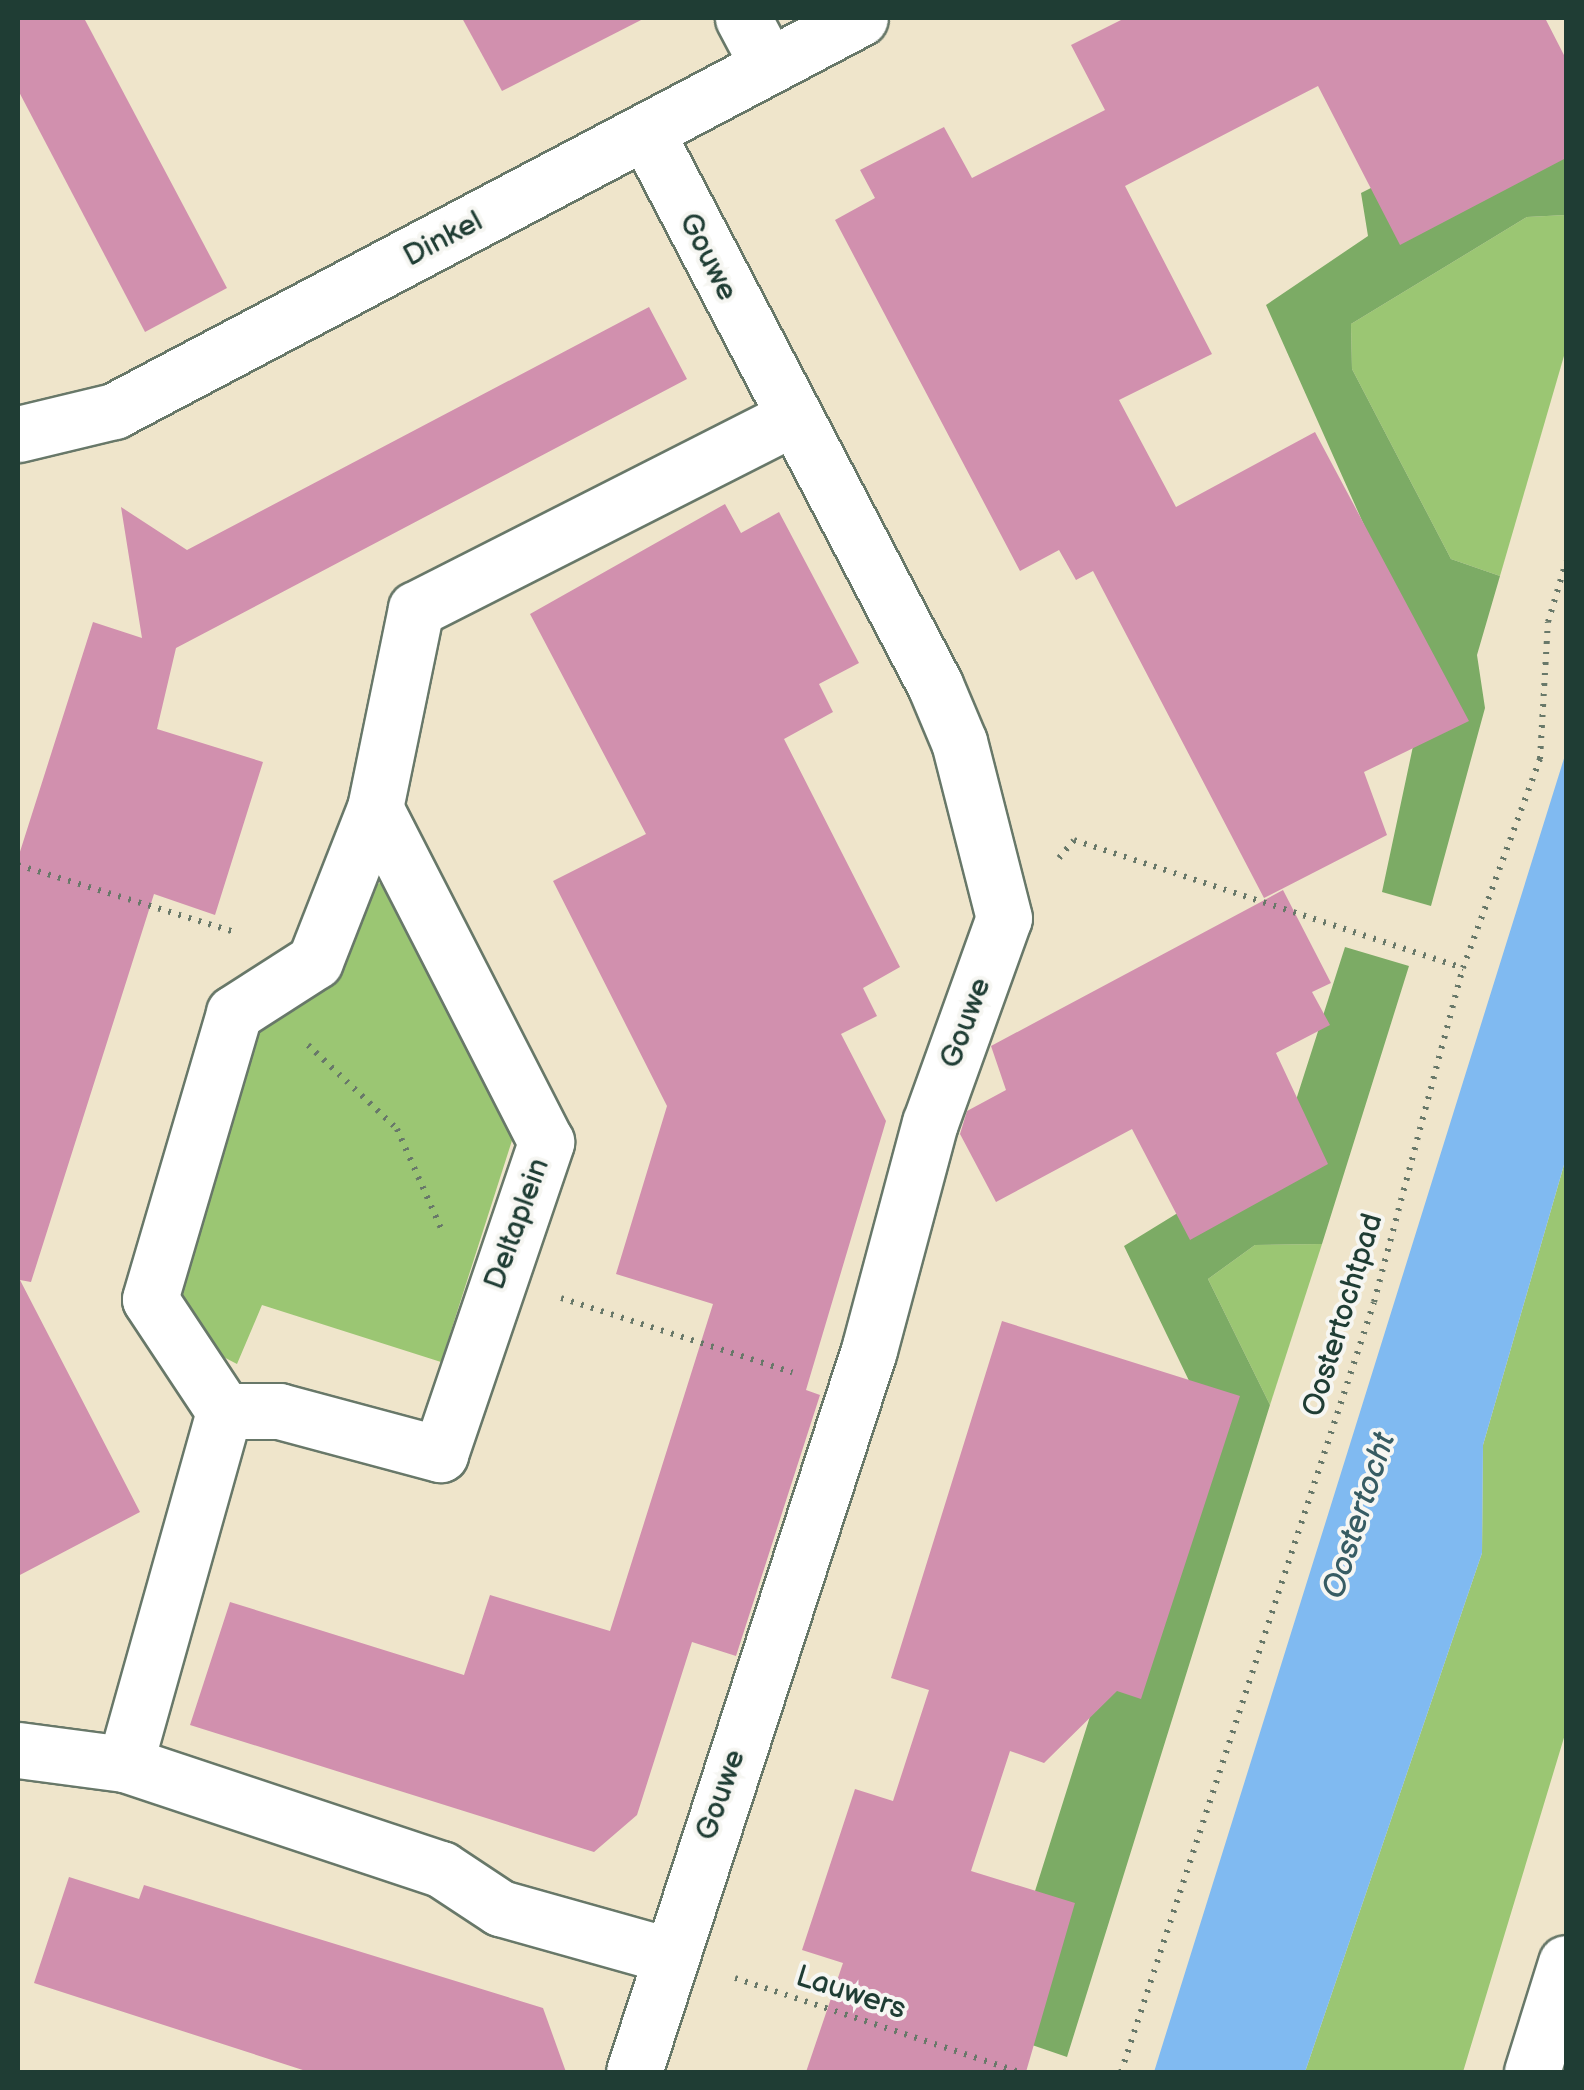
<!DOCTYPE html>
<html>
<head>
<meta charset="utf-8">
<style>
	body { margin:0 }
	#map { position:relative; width:1584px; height:2090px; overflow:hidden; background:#efe5cb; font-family:"Balsamiq Sans",sans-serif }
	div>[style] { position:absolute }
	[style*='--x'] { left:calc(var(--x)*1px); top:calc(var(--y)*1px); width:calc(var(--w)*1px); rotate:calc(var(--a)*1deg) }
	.green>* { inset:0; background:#9bc673 }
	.forest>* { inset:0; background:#7cab65 }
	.water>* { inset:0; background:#80baf1 }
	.building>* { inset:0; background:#d190ae }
	.path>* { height:6px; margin-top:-3px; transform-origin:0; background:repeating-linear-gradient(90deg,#687869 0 2.5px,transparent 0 10.5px) }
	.roads { filter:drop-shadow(2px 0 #687869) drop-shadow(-2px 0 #687869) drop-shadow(0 2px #687869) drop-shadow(0 -2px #687869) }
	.street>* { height:55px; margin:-27.5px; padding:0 27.5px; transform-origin:27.5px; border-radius:27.5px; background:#fff }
	.secondary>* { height:55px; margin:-27.5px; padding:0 27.5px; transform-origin:27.5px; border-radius:27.5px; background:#fff }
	span { translate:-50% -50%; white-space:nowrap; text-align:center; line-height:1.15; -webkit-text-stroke:8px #f6f6f2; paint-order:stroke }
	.street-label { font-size:30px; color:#1f3d34 }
	.water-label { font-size:32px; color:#375c63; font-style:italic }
	.frame { position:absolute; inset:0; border:20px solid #1f3d34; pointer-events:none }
</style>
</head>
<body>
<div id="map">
	<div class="green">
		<div style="clip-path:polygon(1566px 215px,1566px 349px,1500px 576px,1451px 559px,1352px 369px,1351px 324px,1527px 217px)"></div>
		<div style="clip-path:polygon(392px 879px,516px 1128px,441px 1362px,262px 1305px,237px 1364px,212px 1351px,172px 1283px,237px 1047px,338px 980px,368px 887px)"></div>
		<div style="clip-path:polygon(1566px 1158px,1566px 1731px,1463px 2072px,1305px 2072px,1482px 1553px,1483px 1445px)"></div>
		<div style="clip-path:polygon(1322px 1244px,1270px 1405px,1208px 1279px,1255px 1245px)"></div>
	</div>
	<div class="forest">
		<div style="clip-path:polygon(1566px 90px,1566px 215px,1527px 217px,1351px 324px,1352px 369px,1451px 559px,1500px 576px,1477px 655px,1485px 708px,1431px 906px,1382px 892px,1429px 671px,1266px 305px,1368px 236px,1361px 193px)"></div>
		<div style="clip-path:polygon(1345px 947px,1409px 966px,1322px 1244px,1255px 1245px,1208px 1279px,1270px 1405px,1067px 2057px,991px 2031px,1193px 1389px,1124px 1246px,1280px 1150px)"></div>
	</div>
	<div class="water">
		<div style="clip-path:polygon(1566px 752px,1566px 1158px,1483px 1445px,1482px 1553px,1305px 2072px,1154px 2072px)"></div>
	</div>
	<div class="building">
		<div style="clip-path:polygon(18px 18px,84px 18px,227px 288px,145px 332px,18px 90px)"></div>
		<div style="clip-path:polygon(462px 18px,645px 18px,502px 91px)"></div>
		<div style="clip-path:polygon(1125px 18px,1545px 18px,1566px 59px,1566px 158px,1400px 245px,1318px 86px,1125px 186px,1212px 354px,1119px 400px,1176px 507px,1315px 432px,1469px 721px,1364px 772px,1387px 835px,1264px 898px,1093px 571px,1076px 580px,1059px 550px,1020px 571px,835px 220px,875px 198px,860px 170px,944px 127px,972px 178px,1105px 110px,1071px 45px)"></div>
		<div style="clip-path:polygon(649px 307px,687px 379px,176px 648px,157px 729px,263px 762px,215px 915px,154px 894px,31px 1282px,20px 1280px,140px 1512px,18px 1576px,18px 858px,93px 622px,142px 638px,121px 507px,187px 550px)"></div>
		<div style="clip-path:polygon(725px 504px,741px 533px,779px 512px,859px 663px,819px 684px,833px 712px,784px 739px,900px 967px,863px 988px,877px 1016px,841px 1034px,886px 1121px,806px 1390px,820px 1395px,736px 1656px,692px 1642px,637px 1815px,594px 1852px,190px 1725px,230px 1602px,464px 1675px,490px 1595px,610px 1631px,713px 1304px,616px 1274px,667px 1106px,553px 881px,646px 834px,530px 614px)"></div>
		<div style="clip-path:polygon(1283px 890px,1331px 983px,1312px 992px,1330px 1025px,1276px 1053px,1328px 1164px,1190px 1240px,1132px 1129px,996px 1202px,960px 1134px,967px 1111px,1006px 1090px,991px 1046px)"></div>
		<div style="clip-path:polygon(1002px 1321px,1240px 1396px,1141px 1699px,1117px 1691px,1044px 1763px,1010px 1751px,971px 1871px,1075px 1903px,1026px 2072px,806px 2072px,843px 1963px,802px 1950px,855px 1789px,893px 1801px,929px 1690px,891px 1678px)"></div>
		<div style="clip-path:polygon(69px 1877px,139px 1899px,144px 1885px,543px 2008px,566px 2072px,309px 2072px,34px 1983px)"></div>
	</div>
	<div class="path">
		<div style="--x:1059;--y:858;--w:23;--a:-50"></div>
		<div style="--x:1074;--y:840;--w:410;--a:18.2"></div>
		<div style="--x:18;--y:865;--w:227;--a:17.2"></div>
		<div style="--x:308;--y:1045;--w:122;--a:43.3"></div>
		<div style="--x:397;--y:1129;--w:114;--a:66.1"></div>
		<div style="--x:561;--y:1298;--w:243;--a:17.8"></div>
		<div style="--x:735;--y:1978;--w:300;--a:18.3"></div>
		<div style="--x:1121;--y:2072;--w:810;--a:-71.81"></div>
		<div style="--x:1374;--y:1302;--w:346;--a:-75.1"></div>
		<div style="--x:1463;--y:968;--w:223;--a:-69.8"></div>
		<div style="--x:1540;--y:759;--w:137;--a:-86.7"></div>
		<div style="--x:1548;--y:622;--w:63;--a:-73.3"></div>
	</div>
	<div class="roads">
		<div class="street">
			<div style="--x:743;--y:18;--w:53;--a:62"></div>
			<div style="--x:18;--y:434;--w:99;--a:-13.5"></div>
			<div style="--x:114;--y:411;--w:843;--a:-27.78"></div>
			<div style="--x:224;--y:1411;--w:134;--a:-123.5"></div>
			<div style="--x:150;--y:1299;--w:298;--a:-73.6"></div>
			<div style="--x:234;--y:1013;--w:96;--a:-32.7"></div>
			<div style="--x:315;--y:961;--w:164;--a:-68.6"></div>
			<div style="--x:375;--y:808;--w:203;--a:-78.4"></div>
			<div style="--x:416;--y:609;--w:419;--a:-26.9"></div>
			<div style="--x:18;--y:1750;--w:108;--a:7.5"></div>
			<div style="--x:125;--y:1764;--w:333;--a:18.4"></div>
			<div style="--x:441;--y:1869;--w:71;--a:33.5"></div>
			<div style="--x:500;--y:1908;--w:173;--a:15.7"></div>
			<div style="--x:125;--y:1764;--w:367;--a:-74.3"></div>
			<div style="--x:224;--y:1411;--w:55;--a:0"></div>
			<div style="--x:279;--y:1411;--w:167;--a:15"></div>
			<div style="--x:440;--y:1454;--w:330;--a:-71.2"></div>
			<div style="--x:546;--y:1142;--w:375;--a:-117.1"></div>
			<div style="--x:634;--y:2072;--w:759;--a:-71.97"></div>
			<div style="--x:869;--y:1350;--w:235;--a:-75"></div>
			<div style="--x:930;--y:1123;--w:218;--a:-70.2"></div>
			<div style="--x:1004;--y:918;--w:182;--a:-104.3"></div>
			<div style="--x:959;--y:742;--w:62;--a:-112.8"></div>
			<div style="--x:935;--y:685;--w:624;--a:-117.59"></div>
		</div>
		<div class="secondary">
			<div style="--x:1532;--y:2072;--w:114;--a:-72.7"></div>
		</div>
	</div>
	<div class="street-label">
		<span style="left:443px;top:239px;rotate:-28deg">Dinkel</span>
		<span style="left:708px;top:257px;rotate:63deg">Gouwe</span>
		<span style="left:966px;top:1023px;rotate:-70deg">Gouwe</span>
		<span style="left:517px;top:1224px;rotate:-70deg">Deltaplein</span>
		<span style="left:1343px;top:1315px;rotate:-73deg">Oostertochtpad</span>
		<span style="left:721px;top:1795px;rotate:-71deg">Gouwe</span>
		<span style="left:851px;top:1993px;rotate:18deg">Lauwers</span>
	</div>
	<div class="water-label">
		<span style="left:1360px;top:1516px;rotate:-72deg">Oostertocht</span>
	</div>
	<div class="frame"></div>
</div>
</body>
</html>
